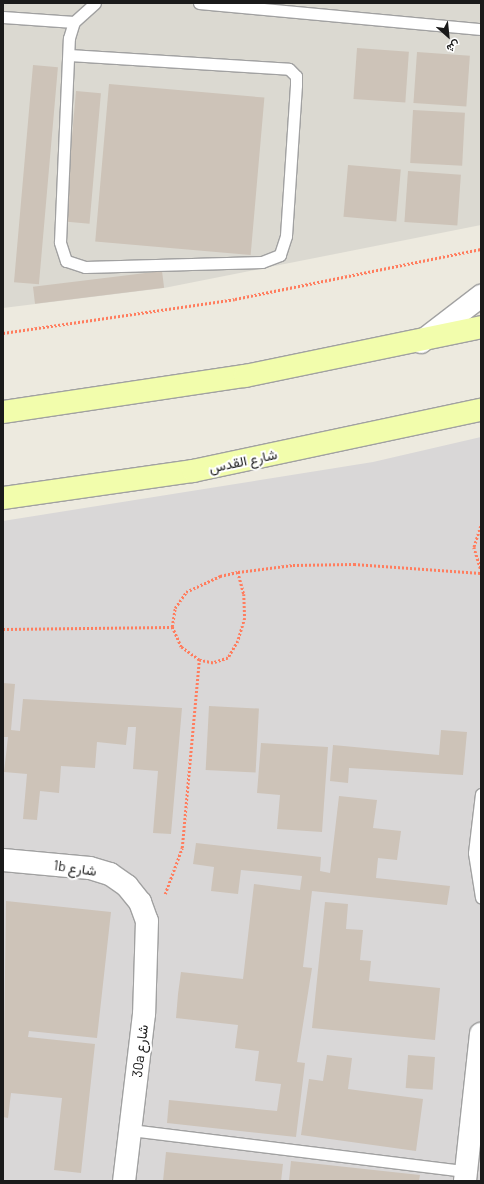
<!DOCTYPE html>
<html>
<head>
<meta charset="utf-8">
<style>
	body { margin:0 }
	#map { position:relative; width:484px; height:1184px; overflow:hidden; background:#edeadf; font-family:Barlow,Vazirmatn,sans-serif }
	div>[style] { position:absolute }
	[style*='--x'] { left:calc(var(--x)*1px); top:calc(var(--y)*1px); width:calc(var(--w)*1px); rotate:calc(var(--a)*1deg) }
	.residential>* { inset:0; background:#d9d7d7 }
	.airport>* { inset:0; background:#dbd9d1 }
	.building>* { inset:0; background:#cdc3b8; transform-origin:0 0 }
	.path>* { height:2.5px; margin-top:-1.25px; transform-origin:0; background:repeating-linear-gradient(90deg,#ff7d5e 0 2px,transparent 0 4px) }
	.roads { filter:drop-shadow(1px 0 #a1a1a1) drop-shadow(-1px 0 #a1a1a1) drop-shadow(0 1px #a1a1a1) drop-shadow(0 -1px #a1a1a1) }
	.service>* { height:11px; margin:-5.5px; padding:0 5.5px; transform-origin:5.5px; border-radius:5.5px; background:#fff }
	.minor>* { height:22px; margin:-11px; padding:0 11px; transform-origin:11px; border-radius:11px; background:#fff }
	.tertiary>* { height:22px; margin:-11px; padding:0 11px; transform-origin:11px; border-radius:11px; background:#fff }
	.secondary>* { height:22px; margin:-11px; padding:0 11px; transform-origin:11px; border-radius:11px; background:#f2fdac }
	span { translate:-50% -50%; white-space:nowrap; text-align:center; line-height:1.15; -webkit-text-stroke:4px #fff; paint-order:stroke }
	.street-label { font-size:14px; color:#1a1a1a }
	.frame { position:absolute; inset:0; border:4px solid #1a1a1a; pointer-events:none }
	.north { position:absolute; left:428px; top:16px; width:40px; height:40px; -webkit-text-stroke:3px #fff; paint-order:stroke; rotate:153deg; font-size:11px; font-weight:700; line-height:16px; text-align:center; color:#1a1a1a }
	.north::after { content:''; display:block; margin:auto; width:14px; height:18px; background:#1a1a1a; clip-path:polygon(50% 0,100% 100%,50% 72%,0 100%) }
</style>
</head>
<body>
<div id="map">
	<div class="residential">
		<div style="clip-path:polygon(481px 437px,481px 1181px,3px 1181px,3px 521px,373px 462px)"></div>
	</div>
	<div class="airport">
		<div style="clip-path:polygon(3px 3px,481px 3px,481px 225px,164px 288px,3px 308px)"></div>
	</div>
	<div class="building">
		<div style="left:357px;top:48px;width:52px;height:51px;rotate:4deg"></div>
		<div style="left:417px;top:52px;width:53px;height:51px;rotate:4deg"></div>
		<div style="left:33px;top:65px;width:25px;height:218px;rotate:5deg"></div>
		<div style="left:109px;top:84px;width:156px;height:158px;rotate:5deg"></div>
		<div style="left:76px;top:91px;width:25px;height:131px;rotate:5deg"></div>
		<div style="left:413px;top:110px;width:52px;height:53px;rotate:3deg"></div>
		<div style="left:348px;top:165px;width:53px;height:52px;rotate:5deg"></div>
		<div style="left:408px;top:171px;width:53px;height:51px;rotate:4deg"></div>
		<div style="left:162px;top:271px;width:17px;height:130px;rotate:83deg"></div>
		<div style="clip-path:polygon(3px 683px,15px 684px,11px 730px,20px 731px,23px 699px,182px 708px,171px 834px,153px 833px,158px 771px,133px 769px,136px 727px,128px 727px,126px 745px,97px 742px,95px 768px,61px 766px,59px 793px,40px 791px,37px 820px,23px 819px,27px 774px,4px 772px,8px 737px,3px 737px)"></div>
		<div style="left:209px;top:706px;width:50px;height:64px;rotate:3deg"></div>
		<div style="clip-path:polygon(441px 730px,467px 732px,463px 775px,349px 768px,348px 783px,330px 781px,333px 745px,439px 755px)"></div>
		<div style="clip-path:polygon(261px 743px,328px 747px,322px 832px,277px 829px,280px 795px,257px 793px)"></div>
		<div style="clip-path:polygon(339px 796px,377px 800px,373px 828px,401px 831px,397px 860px,378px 858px,376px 878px,450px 886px,447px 905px,312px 891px,303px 967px,312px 968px,297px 1062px,305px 1063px,296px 1137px,167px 1123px,169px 1100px,277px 1111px,281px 1084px,255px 1081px,259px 1051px,235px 1048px,238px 1025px,176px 1018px,178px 994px,181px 972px,243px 979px,254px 884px,300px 890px,302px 876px,241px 870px,238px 894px,211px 891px,214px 867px,193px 864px,196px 843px,321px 857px,320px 871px,330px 873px)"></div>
		<div style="clip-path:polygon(6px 901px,111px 912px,97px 1038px,29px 1031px,28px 1037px,95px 1044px,81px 1173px,54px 1170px,62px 1098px,11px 1093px,8px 1118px,3px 1117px)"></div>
		<div style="clip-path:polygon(325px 902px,348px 904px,346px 929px,363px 930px,360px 960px,371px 961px,369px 981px,440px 988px,435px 1040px,312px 1028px)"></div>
		<div style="clip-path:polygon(327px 1055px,352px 1058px,348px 1089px,423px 1099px,416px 1151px,301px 1135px,309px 1079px,323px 1081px)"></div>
		<div style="left:408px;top:1055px;width:27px;height:33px;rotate:4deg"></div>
		<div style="clip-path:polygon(166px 1152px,283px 1164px,281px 1181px,163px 1181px)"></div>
		<div style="clip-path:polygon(291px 1161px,420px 1175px,419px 1181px,289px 1181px)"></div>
	</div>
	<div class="path">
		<div style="--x:3;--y:333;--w:234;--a:-8.3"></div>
		<div style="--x:235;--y:299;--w:251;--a:-11.5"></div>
		<div style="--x:481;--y:526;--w:22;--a:108"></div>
		<div style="--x:474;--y:547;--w:24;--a:73"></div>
		<div style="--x:238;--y:572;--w:23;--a:75"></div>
		<div style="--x:244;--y:594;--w:24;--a:88"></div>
		<div style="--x:245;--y:618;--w:24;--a:107"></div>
		<div style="--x:238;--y:641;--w:20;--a:120"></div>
		<div style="--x:228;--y:658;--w:16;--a:162"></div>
		<div style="--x:213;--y:663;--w:14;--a:-168"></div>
		<div style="--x:199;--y:660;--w:22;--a:-144"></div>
		<div style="--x:181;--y:647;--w:22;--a:-114"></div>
		<div style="--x:172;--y:627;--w:19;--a:-81"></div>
		<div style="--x:175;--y:608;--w:19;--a:-55"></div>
		<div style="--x:186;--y:592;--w:38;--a:-25"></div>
		<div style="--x:220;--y:576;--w:18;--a:-13"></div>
		<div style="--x:238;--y:572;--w:55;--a:-7.3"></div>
		<div style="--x:293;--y:565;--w:61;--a:-0.9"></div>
		<div style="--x:354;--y:564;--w:127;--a:4.1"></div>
		<div style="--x:3;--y:629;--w:169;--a:-0.7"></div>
		<div style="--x:165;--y:894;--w:49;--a:-69.7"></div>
		<div style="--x:182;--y:848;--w:189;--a:-84.8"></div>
	</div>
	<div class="roads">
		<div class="service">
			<div style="--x:199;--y:3;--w:283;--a:5.3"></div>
			<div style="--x:3;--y:17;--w:71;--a:4"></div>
			<div style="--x:69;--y:55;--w:220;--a:3.6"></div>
			<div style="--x:289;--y:69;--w:10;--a:45"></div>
			<div style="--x:296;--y:76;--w:9;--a:90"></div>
			<div style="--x:296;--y:85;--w:151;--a:93.8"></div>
			<div style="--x:286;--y:236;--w:20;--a:108"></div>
			<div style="--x:280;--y:255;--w:19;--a:159"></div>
			<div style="--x:262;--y:262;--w:177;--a:178.4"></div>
			<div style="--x:85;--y:267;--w:20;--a:-162"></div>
			<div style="--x:66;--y:261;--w:20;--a:-108"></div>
			<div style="--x:60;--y:242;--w:204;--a:-87.5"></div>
			<div style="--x:69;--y:38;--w:17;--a:-73"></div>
			<div style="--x:74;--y:22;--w:28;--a:-42"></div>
			<div style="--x:481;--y:794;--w:59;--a:96.8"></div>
			<div style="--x:474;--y:853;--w:45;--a:81"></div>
			<div style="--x:130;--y:1130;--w:338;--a:7"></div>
		</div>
		<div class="minor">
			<div style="--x:3;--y:860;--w:87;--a:5.3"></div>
			<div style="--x:90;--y:868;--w:21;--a:17"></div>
			<div style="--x:110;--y:874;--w:21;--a:35"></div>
			<div style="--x:127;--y:886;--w:21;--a:51"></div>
			<div style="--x:140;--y:902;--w:20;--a:70"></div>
			<div style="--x:147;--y:921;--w:93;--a:91.8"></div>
			<div style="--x:144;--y:1014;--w:168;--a:96.8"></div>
			<div style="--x:465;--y:1181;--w:148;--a:-83.8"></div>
		</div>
		<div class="tertiary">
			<div style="--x:421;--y:342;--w:76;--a:-37.5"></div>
		</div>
		<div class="secondary">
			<div style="--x:3;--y:412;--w:245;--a:-8.5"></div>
			<div style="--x:245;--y:376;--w:241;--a:-11.7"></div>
			<div style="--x:3;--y:498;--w:192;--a:-8.1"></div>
			<div style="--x:193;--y:471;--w:294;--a:-12"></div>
		</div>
	</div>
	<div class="street-label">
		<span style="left:243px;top:461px;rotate:-12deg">شارع القدس</span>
		<span style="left:75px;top:868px;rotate:8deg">1b شارع</span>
		<span style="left:140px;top:1051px;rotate:-83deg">30a شارع</span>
	</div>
	<div class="frame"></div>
	<div class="north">ش</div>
</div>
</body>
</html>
